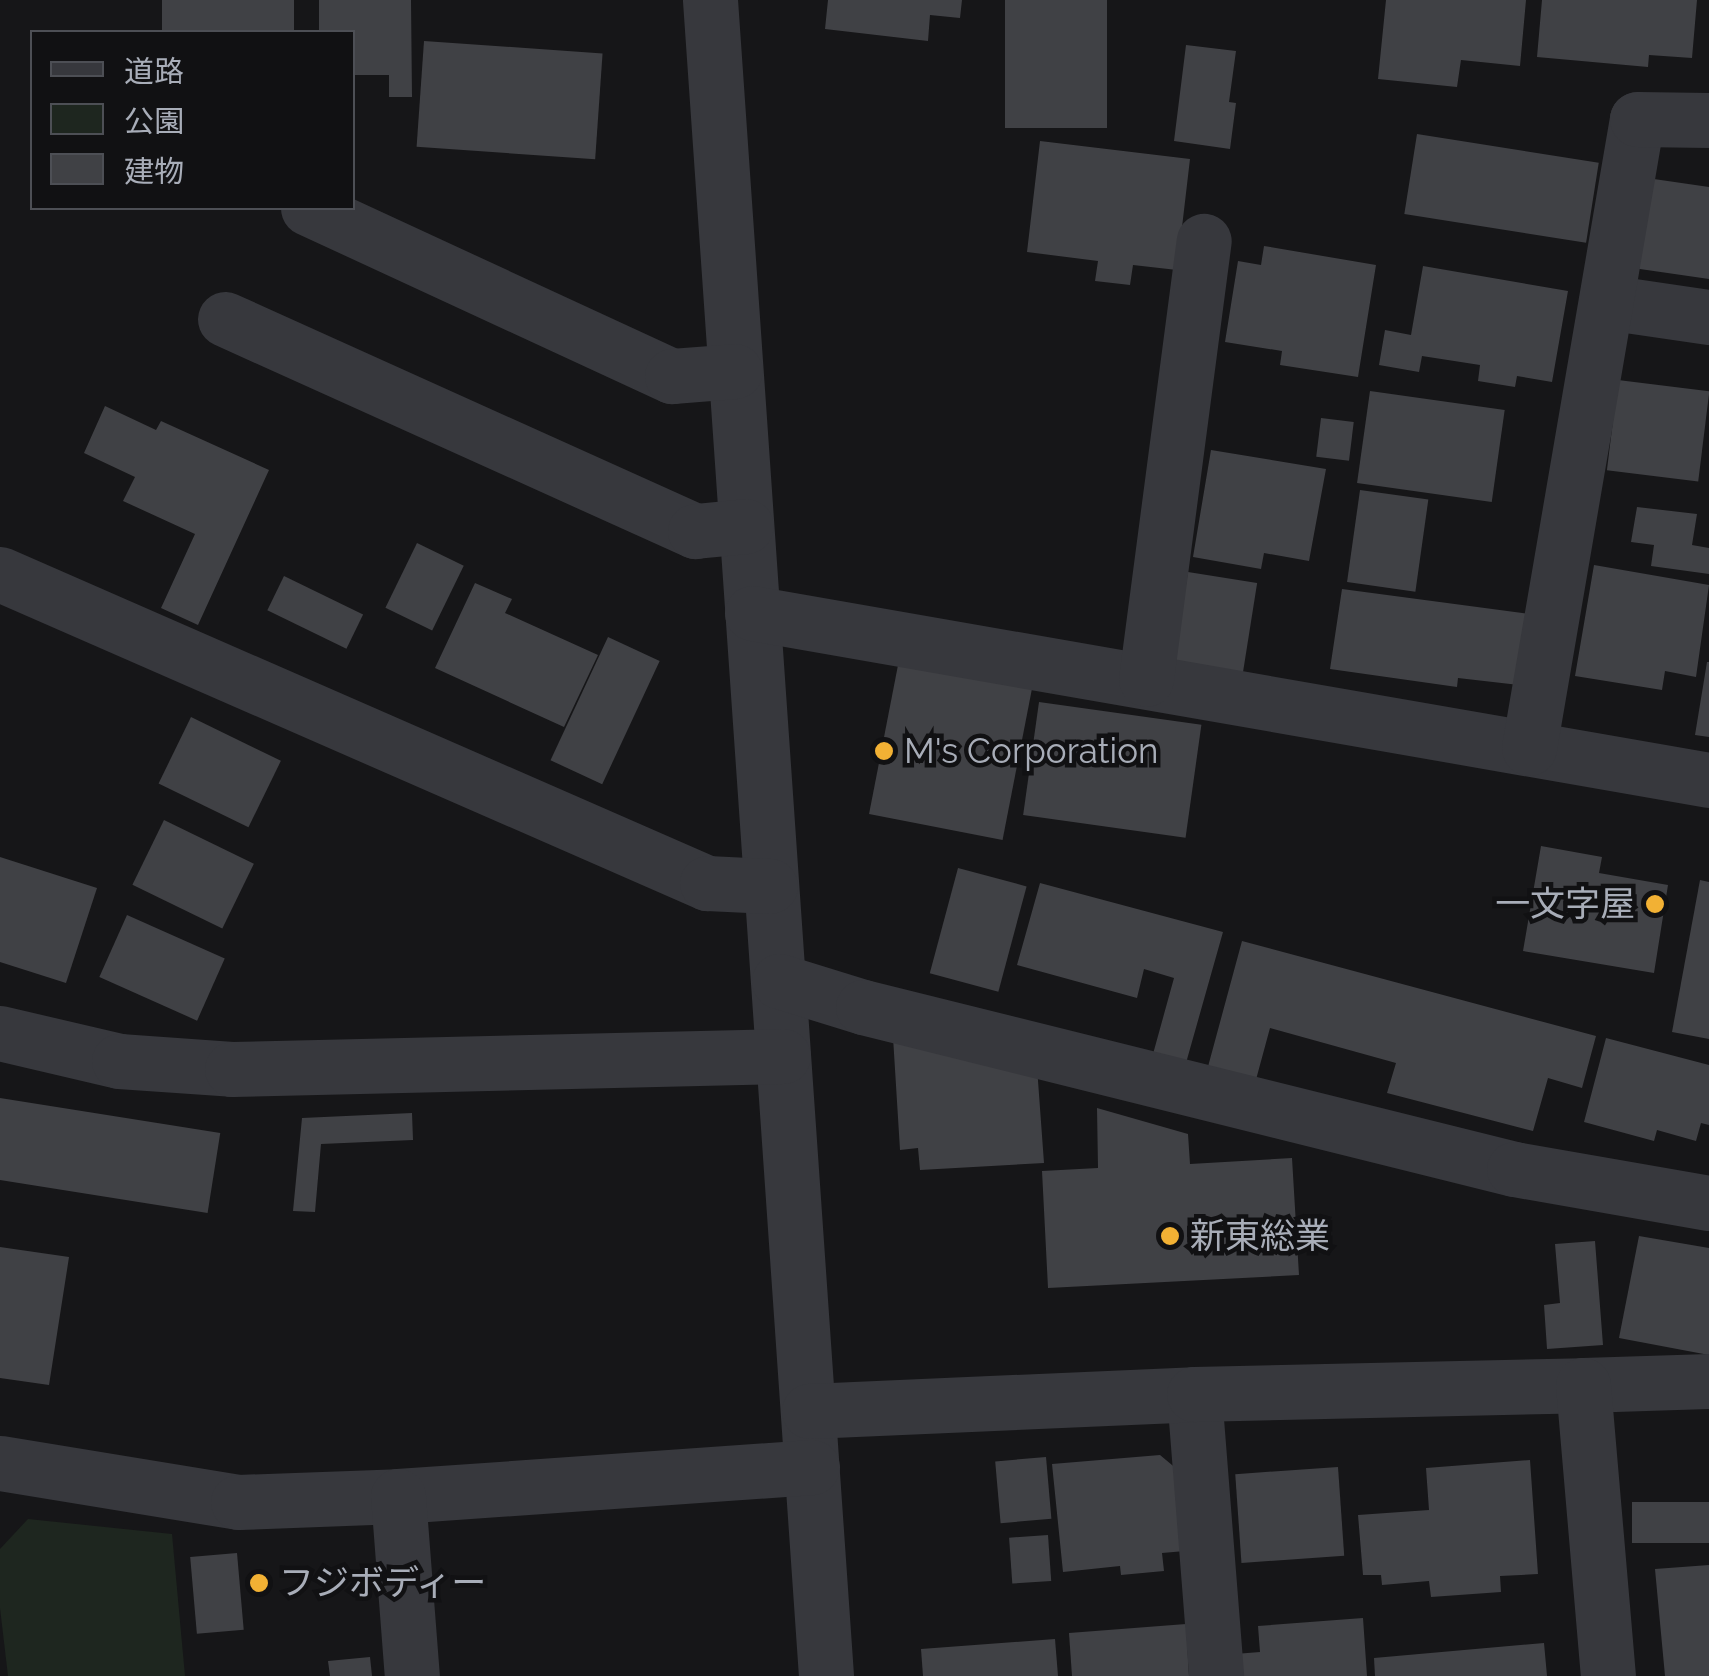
<!DOCTYPE html>
<html>
<head>
<meta charset="utf-8">
<style>
	body { margin:0 }
	#map { position:relative; width:1709px; height:1676px; overflow:hidden; background:#161618; font-family:Raleway,"Noto Sans JP",sans-serif }
	div>[style] { position:absolute }
	[style*='--x'] { left:calc(var(--x)*1px); top:calc(var(--y)*1px); width:calc(var(--w)*1px); rotate:calc(var(--a)*1deg) }
	.green>* { inset:0; background:#1e261f }
	.building>* { inset:0; background:#404145; transform-origin:0 0 }
	.minor>* { height:55px; margin:-27.5px; padding:0 27.5px; transform-origin:27.5px; border-radius:27.5px; background:#37383d }
	.dots>* { width:28px; height:28px; translate:-50% -50%; box-sizing:border-box; border:5px solid #111113; border-radius:50% }
	span { translate:-50% -50%; white-space:nowrap; text-align:center; line-height:1.15; -webkit-text-stroke:9px #111113; paint-order:stroke }
	.poi-label { font-size:35px; color:#a8adb8 }
	.left { translate:0 -50%; text-align:left }
	.right { translate:-100% -50%; text-align:right }
	.legend { position:absolute; left:30px; top:30px; width:325px; height:180px; box-sizing:border-box; background:#111113; border:2px solid #4d4f55; margin:0; padding:12px 18px; list-style:none; font-size:30px; color:#a8adb8 }
	.legend li { display:flex; align-items:center; gap:20px; height:50px }
	.legend b { width:50px; border:2px solid #4d4f55 }
</style>
</head>
<body>
<div id="map">
	<div class="green">
		<div style="clip-path:polygon(28px 1519px,172px 1534px,185px 1676px,8px 1676px,0 1608px,0 1549px)"></div>
	</div>
	<div class="building">
		<div style="left:162px;top:0;width:132px;height:32px"></div>
		<div style="clip-path:polygon(319px 0,411px 0,412px 97px,389px 97px,389px 75px,352px 75px,352px 32px,319px 32px)"></div>
		<div style="clip-path:polygon(828px 0,962px 0,960px 18px,930px 15px,928px 41px,825px 29px)"></div>
		<div style="left:1005px;top:0;width:102px;height:128px"></div>
		<div style="clip-path:polygon(1386px 0,1526px 0,1520px 66px,1461px 60px,1457px 87px,1378px 79px)"></div>
		<div style="clip-path:polygon(1542px 0,1697px 0,1692px 58px,1649px 55px,1648px 67px,1537px 57px)"></div>
		<div style="left:424px;top:41px;width:179px;height:106px;rotate:4deg"></div>
		<div style="clip-path:polygon(1186px 45px,1236px 51px,1229px 102px,1236px 103px,1230px 149px,1174px 141px)"></div>
		<div style="left:1417px;top:134px;width:184px;height:81px;rotate:9deg"></div>
		<div style="clip-path:polygon(1040px 141px,1190px 159px,1177px 270px,1133px 265px,1130px 285px,1095px 281px,1098px 261px,1027px 252px)"></div>
		<div style="clip-path:polygon(1647px 178px,1709px 187px,1709px 279px,1633px 268px)"></div>
		<div style="clip-path:polygon(1264px 246px,1376px 265px,1358px 377px,1280px 365px,1282px 351px,1225px 342px,1238px 261px,1261px 265px)"></div>
		<div style="clip-path:polygon(1423px 266px,1568px 291px,1552px 382px,1517px 376px,1515px 387px,1478px 381px,1480px 365px,1422px 356px,1419px 372px,1379px 365px,1385px 330px,1411px 335px)"></div>
		<div style="left:1618px;top:380px;width:92px;height:91px;rotate:7deg"></div>
		<div style="left:1370px;top:391px;width:136px;height:93px;rotate:8deg"></div>
		<div style="clip-path:polygon(105px 406px,156px 430px,161px 421px,269px 470px,198px 625px,161px 608px,195px 534px,123px 501px,135px 477px,84px 453px)"></div>
		<div style="left:1321px;top:418px;width:33px;height:39px;rotate:7deg"></div>
		<div style="clip-path:polygon(1211px 450px,1326px 469px,1309px 561px,1264px 553px,1261px 569px,1193px 557px)"></div>
		<div style="left:1360px;top:490px;width:69px;height:93px;rotate:8deg"></div>
		<div style="clip-path:polygon(1637px 507px,1697px 514px,1692px 545px,1709px 548px,1709px 574px,1651px 566px,1654px 545px,1631px 542px)"></div>
		<div style="left:417px;top:543px;width:52px;height:72px;rotate:26deg"></div>
		<div style="clip-path:polygon(1594px 565px,1709px 585px,1696px 677px,1665px 671px,1662px 690px,1575px 676px)"></div>
		<div style="left:1188px;top:572px;width:70px;height:96px;rotate:9deg"></div>
		<div style="left:284px;top:576px;width:88px;height:38px;rotate:26deg"></div>
		<div style="clip-path:polygon(475px 583px,512px 599px,505px 613px,598px 655px,564px 727px,435px 668px)"></div>
		<div style="clip-path:polygon(1342px 589px,1529px 614px,1519px 685px,1458px 678px,1457px 687px,1330px 669px)"></div>
		<div style="left:608px;top:637px;width:57px;height:136px;rotate:25deg"></div>
		<div style="left:899px;top:660px;width:136px;height:157px;rotate:11deg"></div>
		<div style="clip-path:polygon(1707px 662px,1709px 662px,1709px 737px,1695px 735px)"></div>
		<div style="left:1039px;top:702px;width:164px;height:114px;rotate:8deg"></div>
		<div style="left:191px;top:717px;width:100px;height:74px;rotate:26deg"></div>
		<div style="left:164px;top:820px;width:100px;height:72px;rotate:26deg"></div>
		<div style="clip-path:polygon(1541px 846px,1602px 857px,1599px 873px,1668px 885px,1654px 973px,1523px 951px)"></div>
		<div style="clip-path:polygon(0 857px,97px 888px,66px 983px,0 962px)"></div>
		<div style="left:958px;top:868px;width:71px;height:109px;rotate:15deg"></div>
		<div style="clip-path:polygon(1700px 880px,1709px 882px,1709px 1039px,1672px 1032px)"></div>
		<div style="clip-path:polygon(1040px 883px,1223px 932px,1186px 1063px,1153px 1054px,1174px 978px,1144px 969px,1137px 998px,1017px 965px)"></div>
		<div style="left:127px;top:915px;width:107px;height:68px;rotate:24deg"></div>
		<div style="clip-path:polygon(1242px 941px,1596px 1036px,1582px 1088px,1548px 1078px,1533px 1131px,1387px 1093px,1396px 1063px,1270px 1028px,1254px 1087px,1206px 1074px)"></div>
		<div style="clip-path:polygon(893px 1037px,1037px 1067px,1044px 1163px,920px 1170px,918px 1148px,900px 1150px)"></div>
		<div style="clip-path:polygon(1606px 1038px,1709px 1065px,1709px 1125px,1701px 1123px,1696px 1141px,1657px 1130px,1654px 1141px,1584px 1122px)"></div>
		<div style="left:0;top:1098px;width:223px;height:81px;rotate:9deg"></div>
		<div style="clip-path:polygon(1097px 1108px,1188px 1134px,1190px 1164px,1292px 1158px,1299px 1275px,1048px 1288px,1042px 1171px,1098px 1168px)"></div>
		<div style="clip-path:polygon(412px 1113px,413px 1140px,321px 1144px,315px 1212px,293px 1211px,302px 1118px)"></div>
		<div style="clip-path:polygon(1639px 1236px,1709px 1248px,1709px 1355px,1619px 1338px)"></div>
		<div style="clip-path:polygon(1595px 1241px,1603px 1345px,1547px 1349px,1544px 1305px,1560px 1303px,1555px 1244px)"></div>
		<div style="clip-path:polygon(0 1247px,69px 1257px,49px 1385px,0 1378px)"></div>
		<div style="clip-path:polygon(1160px 1455px,1178px 1470px,1185px 1551px,1162px 1553px,1164px 1571px,1121px 1575px,1120px 1566px,1063px 1572px,1052px 1464px)"></div>
		<div style="left:1046px;top:1457px;width:62px;height:51px;rotate:85deg"></div>
		<div style="clip-path:polygon(1530px 1460px,1538px 1574px,1500px 1576px,1501px 1592px,1431px 1597px,1429px 1581px,1382px 1585px,1381px 1575px,1363px 1575px,1358px 1515px,1429px 1510px,1426px 1468px)"></div>
		<div style="left:1338px;top:1467px;width:89px;height:103px;rotate:86deg"></div>
		<div style="left:1709px;top:1502px;width:41px;height:77px;rotate:90deg"></div>
		<div style="left:1048px;top:1535px;width:46px;height:39px;rotate:86deg"></div>
		<div style="left:237px;top:1553px;width:77px;height:47px;rotate:85deg"></div>
		<div style="clip-path:polygon(1709px 1565px,1709px 1676px,1665px 1676px,1655px 1569px)"></div>
		<div style="clip-path:polygon(1363px 1618px,1367px 1676px,1237px 1676px,1235px 1654px,1260px 1652px,1258px 1626px)"></div>
		<div style="clip-path:polygon(1186px 1624px,1189px 1676px,1072px 1676px,1069px 1633px)"></div>
		<div style="clip-path:polygon(1055px 1639px,1058px 1676px,923px 1676px,921px 1649px)"></div>
		<div style="clip-path:polygon(1544px 1643px,1547px 1676px,1375px 1676px,1374px 1658px)"></div>
		<div style="clip-path:polygon(370px 1657px,372px 1676px,330px 1676px,328px 1661px)"></div>
	</div>
	<div class="minor">
		<div style="--x:710;--y:0;--w:1680;--a:86.04"></div>
		<div style="--x:308;--y:208;--w:401;--a:24.8"></div>
		<div style="--x:672;--y:376;--w:63;--a:-4.5"></div>
		<div style="--x:1606;--y:302;--w:104;--a:8.3"></div>
		<div style="--x:225;--y:319;--w:516;--a:24.28"></div>
		<div style="--x:695;--y:531;--w:51;--a:-5.6"></div>
		<div style="--x:0;--y:574;--w:772;--a:23.61"></div>
		<div style="--x:707;--y:883;--w:63;--a:2.7"></div>
		<div style="--x:752;--y:613;--w:971;--a:9.9"></div>
		<div style="--x:1146;--y:679;--w:442;--a:-82.5"></div>
		<div style="--x:1529;--y:748;--w:638;--a:-80.26"></div>
		<div style="--x:1637;--y:119;--w:72;--a:0.8"></div>
		<div style="--x:779;--y:981;--w:88;--a:17.2"></div>
		<div style="--x:863;--y:1007;--w:671;--a:13.97"></div>
		<div style="--x:1514;--y:1169;--w:198;--a:9.9"></div>
		<div style="--x:0;--y:1033;--w:122;--a:13.2"></div>
		<div style="--x:119;--y:1061;--w:113;--a:4"></div>
		<div style="--x:232;--y:1069;--w:551;--a:-1.35"></div>
		<div style="--x:1583;--y:1385;--w:126;--a:-1.8"></div>
		<div style="--x:1194;--y:1394;--w:283;--a:85.5"></div>
		<div style="--x:809;--y:1411;--w:385;--a:-2.5"></div>
		<div style="--x:1194;--y:1394;--w:389;--a:-1.3"></div>
		<div style="--x:1583;--y:1385;--w:292;--a:85.1"></div>
		<div style="--x:0;--y:1463;--w:241;--a:9.3"></div>
		<div style="--x:238;--y:1502;--w:160;--a:-2.1"></div>
		<div style="--x:398;--y:1496;--w:415;--a:-4"></div>
		<div style="--x:398;--y:1496;--w:181;--a:85.6"></div>
	</div>
	<div class="dots">
		<div style="left:884px;top:751px;background:#f2b134"></div>
		<div style="left:1655px;top:904px;background:#f2b134"></div>
		<div style="left:1170px;top:1236px;background:#f2b134"></div>
		<div style="left:259px;top:1583px;background:#f2b134"></div>
	</div>
	<div class="poi-label">
		<span class="left" style="left:904px;top:751px">M's Corporation</span>
		<span class="right" style="left:1635px;top:904px">一文字屋</span>
		<span class="left" style="left:1190px;top:1236px">新東総業</span>
		<span class="left" style="left:279px;top:1583px">フジボディー</span>
	</div>
	<ul class="legend">
	<li><b style="height:12px;background:#37383d"></b>道路</li>
	<li><b style="height:28px;background:#1e261f"></b>公園</li>
	<li><b style="height:28px;background:#404145"></b>建物</li>
	</ul>
</div>
</body>
</html>
